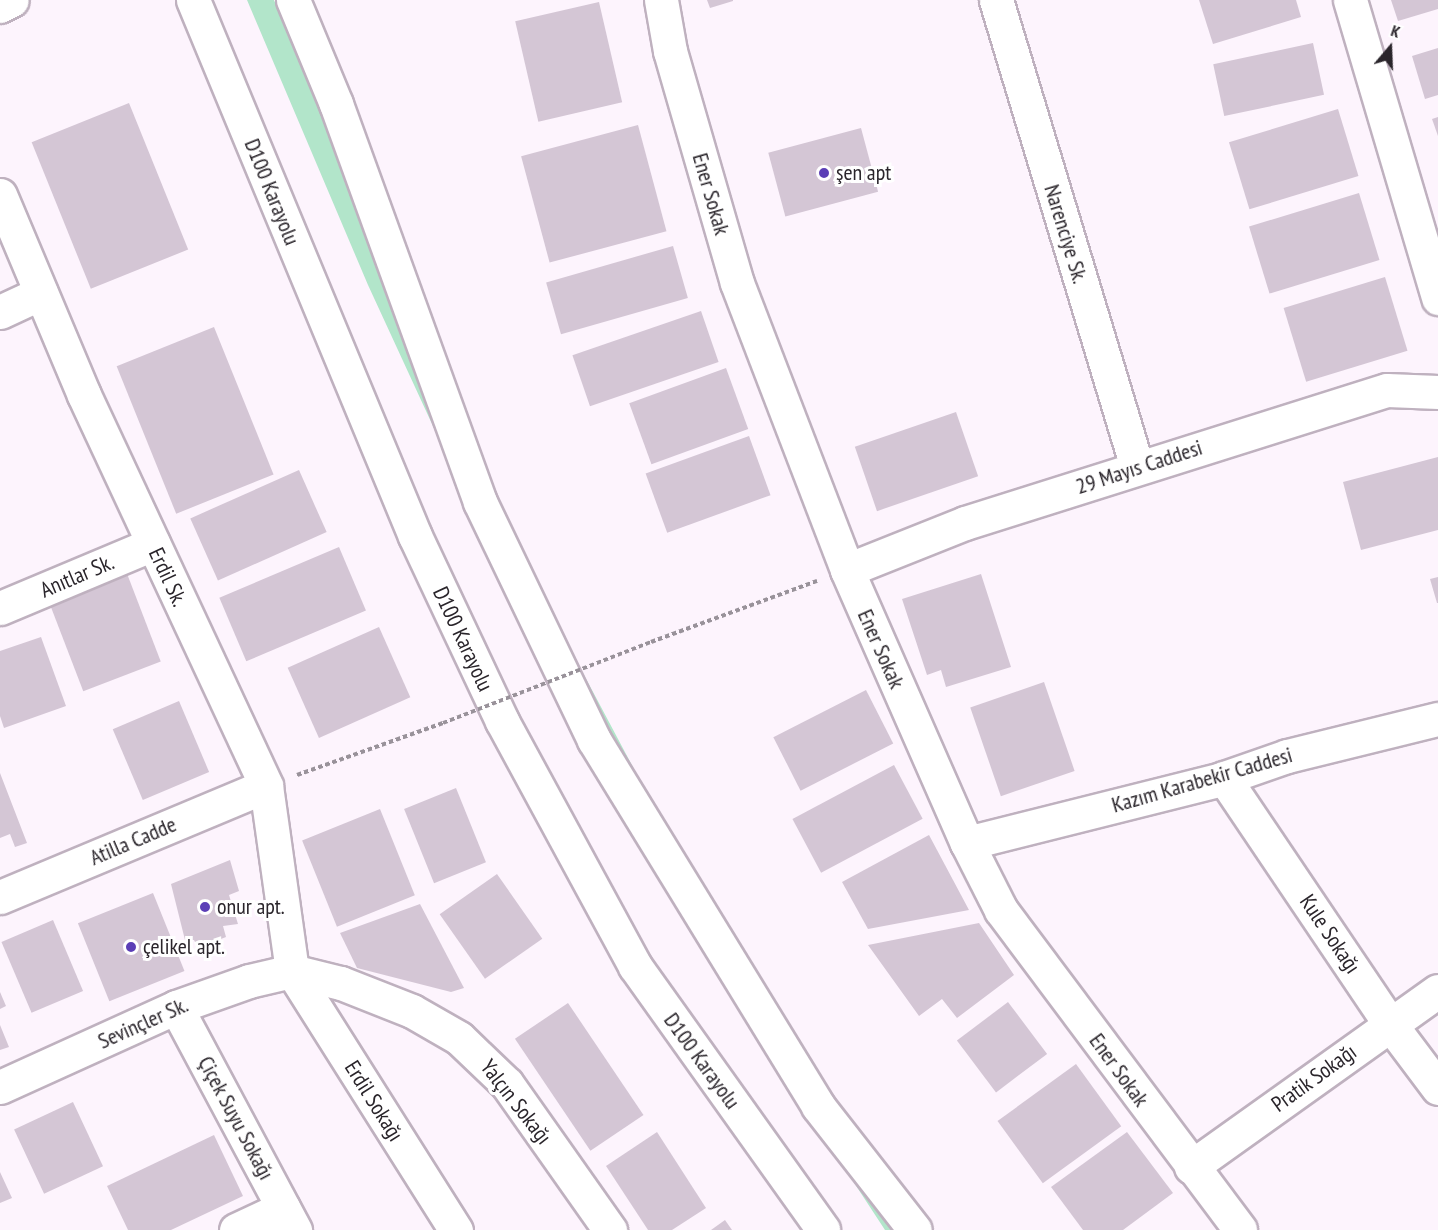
<!DOCTYPE html>
<html>
<head>
<meta charset="utf-8">
<style>
	body { margin:0 }
	#map { position:relative; width:1438px; height:1230px; overflow:hidden; background:#fdf4fd; font-family:"PT Sans Narrow",sans-serif }
	div>[style] { position:absolute }
	[style*='--x'] { left:calc(var(--x)*1px); top:calc(var(--y)*1px); width:calc(var(--w)*1px); rotate:calc(var(--a)*1deg) }
	.green>* { inset:0; background:#b2e5ca }
	.building>* { inset:0; background:#d4c6d5; transform-origin:0 0 }
	.path>* { height:4px; margin-top:-2px; transform-origin:0; background:repeating-linear-gradient(90deg,#99929a 0 4.5px,transparent 0 7.5px) }
	.roads { filter:drop-shadow(2px 0 #bfb1bf) drop-shadow(-2px 0 #bfb1bf) drop-shadow(0 2px #bfb1bf) drop-shadow(0 -2px #bfb1bf) }
	.street>* { height:33px; margin:-16.5px; padding:0 16.5px; transform-origin:16.5px; border-radius:16.5px; background:#fff }
	.highway>* { height:33px; margin:-16.5px; padding:0 16.5px; transform-origin:16.5px; border-radius:16.5px; background:#fff }
	.path-bridge>* { height:4px; margin-top:-2px; transform-origin:0; background:repeating-linear-gradient(90deg,#99929a 0 4.5px,transparent 0 7.5px) }
	.dots>* { width:16px; height:16px; translate:-50% -50%; box-sizing:border-box; border:3px solid #fff; border-radius:50% }
	span { translate:-50% -50%; white-space:nowrap; text-align:center; line-height:1.15; -webkit-text-stroke:6px #fff; paint-order:stroke }
	.poi-label { font-size:22px; color:#2a252b }
	.left { translate:0 -50%; text-align:left }
	.street-label { font-size:22px; color:#2a252b }
	.north { position:absolute; left:1360px; top:18px; width:60px; height:60px; -webkit-text-stroke:4px #fff; paint-order:stroke; rotate:19deg; font-size:16px; font-weight:700; line-height:24px; text-align:center; color:#2a252b }
	.north::after { content:''; display:block; margin:auto; width:21px; height:27px; background:#2a252b; clip-path:polygon(50% 0,100% 100%,50% 72%,0 100%) }
</style>
</head>
<body>
<div id="map">
	<div class="green">
		<div style="clip-path:polygon(247px 0,274px 0,404px 308px,558px 626px,635px 771px,731px 938px,915px 1230px,885px 1230px,830px 1146px,444px 450px,368px 285px)"></div>
	</div>
	<div class="building">
		<div style="clip-path:polygon(707px 0,733px 0,733px 1px,710px 8px)"></div>
		<div style="clip-path:polygon(1199px 0,1296px 0,1301px 17px,1213px 44px)"></div>
		<div style="clip-path:polygon(1391px 0,1438px 0,1438px 9px,1398px 21px)"></div>
		<div style="left:599px;top:2px;width:103px;height:86px;rotate:77deg"></div>
		<div style="left:1313px;top:43px;width:53px;height:102px;rotate:78deg"></div>
		<div style="clip-path:polygon(1438px 48px,1438px 95px,1425px 99px,1412px 56px)"></div>
		<div style="left:129px;top:103px;width:158px;height:105px;rotate:68deg"></div>
		<div style="left:1338px;top:109px;width:70px;height:114px;rotate:73deg"></div>
		<div style="clip-path:polygon(1438px 117px,1438px 136px,1432px 119px)"></div>
		<div style="left:638px;top:125px;width:110px;height:121px;rotate:75deg"></div>
		<div style="left:861px;top:128px;width:66px;height:96px;rotate:75deg"></div>
		<div style="left:1359px;top:193px;width:70px;height:115px;rotate:73deg"></div>
		<div style="left:673px;top:246px;width:54px;height:132px;rotate:74deg"></div>
		<div style="left:1385px;top:277px;width:77px;height:106px;rotate:73deg"></div>
		<div style="left:701px;top:311px;width:54px;height:136px;rotate:71deg"></div>
		<div style="left:214px;top:327px;width:159px;height:105px;rotate:68deg"></div>
		<div style="left:726px;top:368px;width:65px;height:103px;rotate:70deg"></div>
		<div style="left:956px;top:412px;width:68px;height:107px;rotate:71deg"></div>
		<div style="left:749px;top:436px;width:63px;height:110px;rotate:70deg"></div>
		<div style="clip-path:polygon(1438px 457px,1438px 530px,1361px 550px,1343px 482px)"></div>
		<div style="left:299px;top:470px;width:68px;height:119px;rotate:66deg"></div>
		<div style="left:339px;top:547px;width:69px;height:130px;rotate:67deg"></div>
		<div style="left:126px;top:571px;width:97px;height:83px;rotate:69deg"></div>
		<div style="clip-path:polygon(981px 574px,1011px 667px,946px 687px,941px 670px,927px 675px,902px 599px)"></div>
		<div style="clip-path:polygon(1438px 577px,1438px 603px,1437px 603px,1430px 579px)"></div>
		<div style="left:379px;top:627px;width:77px;height:100px;rotate:66deg"></div>
		<div style="clip-path:polygon(41px 637px,66px 706px,4px 728px,0 716px,0 651px)"></div>
		<div style="left:1044px;top:682px;width:94px;height:78px;rotate:71deg"></div>
		<div style="left:866px;top:690px;width:60px;height:104px;rotate:63deg"></div>
		<div style="left:179px;top:701px;width:77px;height:72px;rotate:67deg"></div>
		<div style="left:894px;top:765px;width:61px;height:115px;rotate:62deg"></div>
		<div style="clip-path:polygon(0 773px,27px 843px,15px 847px,10px 834px,0 838px)"></div>
		<div style="left:456px;top:788px;width:80px;height:56px;rotate:68deg"></div>
		<div style="left:380px;top:809px;width:93px;height:84px;rotate:68deg"></div>
		<div style="clip-path:polygon(929px 835px,969px 910px,868px 929px,842px 882px)"></div>
		<div style="clip-path:polygon(230px 860px,239px 891px,229px 895px,238px 924px,223px 926px,226px 937px,198px 948px,194px 940px,185px 940px,171px 884px)"></div>
		<div style="left:497px;top:874px;width:79px;height:70px;rotate:55deg"></div>
		<div style="left:153px;top:893px;width:84px;height:81px;rotate:68deg"></div>
		<div style="clip-path:polygon(420px 904px,464px 988px,451px 992px,357px 968px,340px 933px)"></div>
		<div style="left:53px;top:920px;width:77px;height:56px;rotate:67deg"></div>
		<div style="clip-path:polygon(979px 923px,1014px 975px,957px 1018px,942px 999px,919px 1016px,868px 945px)"></div>
		<div style="clip-path:polygon(0 992px,6px 1006px,0 1009px)"></div>
		<div style="left:1008px;top:1002px;width:65px;height:64px;rotate:53deg"></div>
		<div style="left:568px;top:1003px;width:135px;height:64px;rotate:56deg"></div>
		<div style="clip-path:polygon(0 1025px,9px 1047px,0 1050px)"></div>
		<div style="left:1076px;top:1064px;width:77px;height:97px;rotate:54deg"></div>
		<div style="left:73px;top:1102px;width:71px;height:65px;rotate:65deg"></div>
		<div style="clip-path:polygon(657px 1132px,706px 1208px,672px 1230px,648px 1230px,606px 1166px)"></div>
		<div style="clip-path:polygon(1127px 1132px,1173px 1193px,1123px 1230px,1083px 1230px,1051px 1187px)"></div>
		<div style="clip-path:polygon(214px 1135px,243px 1196px,171px 1230px,128px 1230px,107px 1186px)"></div>
		<div style="clip-path:polygon(0 1172px,12px 1198px,0 1203px)"></div>
		<div style="clip-path:polygon(725px 1220px,732px 1230px,711px 1230px)"></div>
	</div>
	<div class="path">
		<div style="--x:651;--y:642;--w:177;--a:-20.2"></div>
		<div style="--x:297;--y:775;--w:155;--a:-19.6"></div>
	</div>
	<div class="roads">
		<div class="street">
			<div style="--x:661;--y:0;--w:52;--a:80"></div>
			<div style="--x:670;--y:51;--w:241;--a:73.9"></div>
			<div style="--x:737;--y:283;--w:307;--a:69"></div>
			<div style="--x:847;--y:570;--w:298;--a:66.3"></div>
			<div style="--x:967;--y:843;--w:75;--a:63.1"></div>
			<div style="--x:1001;--y:910;--w:399;--a:53.2"></div>
			<div style="--x:996;--y:0;--w:488;--a:73.2"></div>
			<div style="--x:1350;--y:0;--w:311;--a:73.5"></div>
			<div style="--x:0;--y:6;--w:13;--a:-27"></div>
			<div style="--x:0;--y:195;--w:217;--a:67.2"></div>
			<div style="--x:84;--y:395;--w:431;--a:65"></div>
			<div style="--x:266;--y:786;--w:187;--a:82"></div>
			<div style="--x:292;--y:971;--w:307;--a:57.7"></div>
			<div style="--x:0;--y:312;--w:45;--a:-24.9"></div>
			<div style="--x:847;--y:570;--w:127;--a:-21.7"></div>
			<div style="--x:965;--y:523;--w:442;--a:-17.5"></div>
			<div style="--x:1387;--y:390;--w:51;--a:2.2"></div>
			<div style="--x:0;--y:608;--w:166;--a:-22.7"></div>
			<div style="--x:1224;--y:778;--w:297;--a:56"></div>
			<div style="--x:1390;--y:1024;--w:80;--a:53.1"></div>
			<div style="--x:967;--y:843;--w:262;--a:-14.1"></div>
			<div style="--x:1221;--y:779;--w:70;--a:-19.2"></div>
			<div style="--x:1287;--y:756;--w:155;--a:-13.8"></div>
			<div style="--x:0;--y:897;--w:288;--a:-22.7"></div>
			<div style="--x:176;--y:1007;--w:253;--a:61.9"></div>
			<div style="--x:0;--y:1087;--w:193;--a:-24.4"></div>
			<div style="--x:176;--y:1007;--w:77;--a:-19.6"></div>
			<div style="--x:249;--y:981;--w:44;--a:-13.1"></div>
			<div style="--x:292;--y:971;--w:50;--a:13.8"></div>
			<div style="--x:341;--y:983;--w:76;--a:21.5"></div>
			<div style="--x:412;--y:1011;--w:54;--a:29.9"></div>
			<div style="--x:459;--y:1038;--w:66;--a:43.8"></div>
			<div style="--x:507;--y:1084;--w:179;--a:54.8"></div>
			<div style="--x:1191;--y:1167;--w:303;--a:-35.5"></div>
			<div style="--x:236;--y:1230;--w:52;--a:-25.1"></div>
		</div>
		<div class="highway">
			<div style="--x:193;--y:0;--w:580;--a:67.5"></div>
			<div style="--x:415;--y:536;--w:204;--a:64.8"></div>
			<div style="--x:502;--y:721;--w:279;--a:61.5"></div>
			<div style="--x:635;--y:966;--w:324;--a:54.5"></div>
			<div style="--x:293;--y:0;--w:113;--a:67.5"></div>
			<div style="--x:336;--y:104;--w:423;--a:70.1"></div>
			<div style="--x:480;--y:502;--w:264;--a:64.4"></div>
			<div style="--x:594;--y:740;--w:429;--a:58.5"></div>
			<div style="--x:818;--y:1106;--w:157;--a:52"></div>
		</div>
	</div>
	<div class="path-bridge">
		<div style="--x:443;--y:723;--w:223;--a:-21.3"></div>
	</div>
	<div class="dots">
		<div style="left:824px;top:173px;background:#5b3eb6"></div>
		<div style="left:205px;top:907px;background:#5b3eb6"></div>
		<div style="left:131px;top:947px;background:#5b3eb6"></div>
	</div>
	<div class="poi-label">
		<span class="left" style="left:836px;top:173px">şen apt</span>
		<span class="left" style="left:217px;top:907px">onur apt.</span>
		<span class="left" style="left:143px;top:947px">çelikel apt.</span>
	</div>
	<div class="street-label">
		<span style="left:272px;top:192px;rotate:68deg">D100 Karayolu</span>
		<span style="left:711px;top:194px;rotate:74deg">Ener Sokak</span>
		<span style="left:1066px;top:234px;rotate:73deg">Narenciye Sk.</span>
		<span style="left:1139px;top:467px;rotate:-18deg">29 Mayıs Caddesi</span>
		<span style="left:77px;top:576px;rotate:-23deg">Anıtlar Sk.</span>
		<span style="left:168px;top:577px;rotate:65deg">Erdil Sk.</span>
		<span style="left:463px;top:639px;rotate:65deg">D100 Karayolu</span>
		<span style="left:881px;top:649px;rotate:66deg">Ener Sokak</span>
		<span style="left:1202px;top:780px;rotate:-16deg">Kazım Karabekir Caddesi</span>
		<span style="left:133px;top:841px;rotate:-23deg">Atilla Cadde</span>
		<span style="left:1330px;top:934px;rotate:56deg">Kule Sokağı</span>
		<span style="left:143px;top:1023px;rotate:-24deg">Sevinçler Sk.</span>
		<span style="left:702px;top:1061px;rotate:54deg">D100 Karayolu</span>
		<span style="left:1119px;top:1070px;rotate:54deg">Ener Sokak</span>
		<span style="left:1314px;top:1078px;rotate:-36deg">Pratik Sokağı</span>
		<span style="left:374px;top:1101px;rotate:58deg">Erdil Sokağı</span>
		<span style="left:516px;top:1102px;rotate:52deg">Yalçın Sokağı</span>
		<span style="left:236px;top:1118px;rotate:62deg">Çiçek Suyu Sokağı</span>
	</div>
	<div class="north">K</div>
</div>
</body>
</html>
